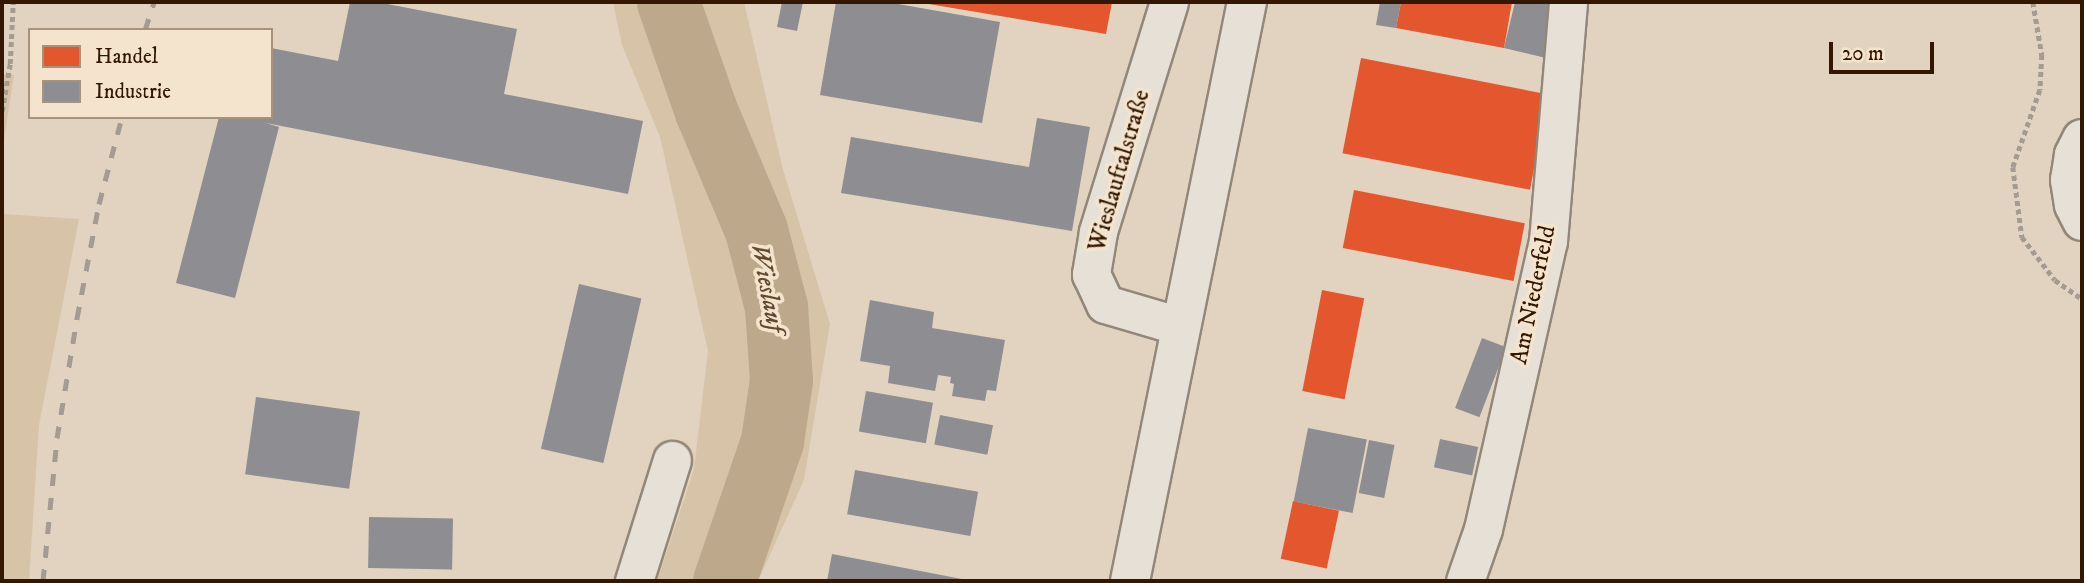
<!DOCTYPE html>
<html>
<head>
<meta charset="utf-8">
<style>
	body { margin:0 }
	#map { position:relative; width:2084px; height:583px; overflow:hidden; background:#e1d3bf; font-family:"IM FELL DW Pica",serif }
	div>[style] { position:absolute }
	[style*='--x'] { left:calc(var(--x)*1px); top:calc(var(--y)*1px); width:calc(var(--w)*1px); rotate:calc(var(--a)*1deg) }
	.green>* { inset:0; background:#d7c3a7 }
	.shops>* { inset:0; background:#e4572e; transform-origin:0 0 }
	.industry>* { inset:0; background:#8d8d92; transform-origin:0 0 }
	.river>* { height:63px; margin:-31.5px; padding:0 31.5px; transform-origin:31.5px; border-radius:31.5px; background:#bda88c }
	.path>* { height:4.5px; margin-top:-2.25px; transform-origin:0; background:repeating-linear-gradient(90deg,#a49c92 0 5px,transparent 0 8.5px) }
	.roads { filter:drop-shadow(2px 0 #928779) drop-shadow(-2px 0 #928779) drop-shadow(0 2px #928779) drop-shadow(0 -2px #928779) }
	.street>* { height:37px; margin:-18.5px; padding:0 18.5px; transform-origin:18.5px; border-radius:18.5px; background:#e6e0d6 }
	.secondary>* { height:38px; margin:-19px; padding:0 19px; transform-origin:19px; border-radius:19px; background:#e6e0d6 }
	.rail>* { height:5px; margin-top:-2.5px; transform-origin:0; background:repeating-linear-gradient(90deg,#a49c92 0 12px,transparent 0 24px) }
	span { translate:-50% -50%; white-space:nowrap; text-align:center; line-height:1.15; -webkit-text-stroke:7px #f4e4cd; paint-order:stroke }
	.street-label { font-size:24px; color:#331703 }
	.water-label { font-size:26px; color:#644931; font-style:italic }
	.frame { position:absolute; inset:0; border:4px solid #331703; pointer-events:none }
	.legend { position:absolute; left:28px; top:28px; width:245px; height:91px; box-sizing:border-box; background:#f4e4cd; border:2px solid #a7927c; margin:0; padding:9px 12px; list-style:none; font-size:21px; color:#331703 }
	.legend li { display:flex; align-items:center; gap:14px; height:35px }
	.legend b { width:35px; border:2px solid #a7927c }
	.scale { position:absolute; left:1829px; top:42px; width:105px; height:32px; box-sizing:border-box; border:4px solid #331703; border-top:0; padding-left:9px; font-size:21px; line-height:24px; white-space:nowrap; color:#331703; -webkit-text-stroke:5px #f4e4cd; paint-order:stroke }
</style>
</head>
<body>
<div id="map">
	<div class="green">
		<div style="clip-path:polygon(613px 2px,744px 2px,782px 166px,830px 324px,804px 480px,758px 581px,657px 581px,694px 469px,708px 351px,660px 137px,622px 45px)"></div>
		<div style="clip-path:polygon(2px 74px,14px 75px,2px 153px)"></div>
		<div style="clip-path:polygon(2px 214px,79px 219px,39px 425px,29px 581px,2px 581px)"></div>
	</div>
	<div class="shops">
		<div style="clip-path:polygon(917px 2px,1112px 2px,1106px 34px)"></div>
		<div style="clip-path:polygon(1401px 2px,1512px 2px,1504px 48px,1396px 28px)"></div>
		<div style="left:1361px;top:58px;width:191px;height:97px;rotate:11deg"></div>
		<div style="left:1354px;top:190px;width:174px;height:59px;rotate:11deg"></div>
		<div style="left:1322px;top:290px;width:43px;height:103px;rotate:11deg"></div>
		<div style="left:1293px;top:501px;width:47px;height:59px;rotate:12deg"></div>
	</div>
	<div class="industry">
		<div style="clip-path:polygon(350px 2px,377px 2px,517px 29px,504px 94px,643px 121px,628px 194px,266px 123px,279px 127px,235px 298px,176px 283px,219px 117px,271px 117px,271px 48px,338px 61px)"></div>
		<div style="clip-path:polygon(782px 2px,803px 2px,797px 31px,777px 27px)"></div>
		<div style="clip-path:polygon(836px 2px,887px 2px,1000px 22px,982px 123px,820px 95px)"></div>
		<div style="clip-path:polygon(1380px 2px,1401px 2px,1396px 28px,1376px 25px)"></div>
		<div style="clip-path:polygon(1515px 2px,1559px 2px,1546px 58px,1504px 48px)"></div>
		<div style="clip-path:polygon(1037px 118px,1090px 127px,1072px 231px,841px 193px,851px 137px,1029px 167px)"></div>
		<div style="left:579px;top:284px;width:64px;height:169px;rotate:13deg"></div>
		<div style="clip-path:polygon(870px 300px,934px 312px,932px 328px,1005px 340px,996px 391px,987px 390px,985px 401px,952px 396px,954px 384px,950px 383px,951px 377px,938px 375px,935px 391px,888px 383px,890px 366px,860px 361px)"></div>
		<div style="left:1482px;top:338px;width:26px;height:75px;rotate:21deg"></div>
		<div style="left:866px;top:391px;width:68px;height:41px;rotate:10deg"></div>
		<div style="left:256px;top:397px;width:105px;height:78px;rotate:8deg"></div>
		<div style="left:940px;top:415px;width:54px;height:30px;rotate:11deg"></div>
		<div style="left:1308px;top:428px;width:60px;height:75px;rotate:11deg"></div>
		<div style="left:1440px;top:439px;width:39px;height:29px;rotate:12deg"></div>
		<div style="left:1369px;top:440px;width:26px;height:54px;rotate:11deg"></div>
		<div style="left:855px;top:470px;width:125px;height:45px;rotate:10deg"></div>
		<div style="left:369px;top:517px;width:84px;height:51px;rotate:1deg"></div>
		<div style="clip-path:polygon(832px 554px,967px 580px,967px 581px,827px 581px)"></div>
	</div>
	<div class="river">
		<div style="--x:668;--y:2;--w:115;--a:70.8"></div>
		<div style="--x:706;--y:111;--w:129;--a:67.2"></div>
		<div style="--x:756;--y:230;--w:80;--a:75.4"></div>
		<div style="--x:776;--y:307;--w:73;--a:86.1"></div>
		<div style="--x:781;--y:380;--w:62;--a:98.4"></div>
		<div style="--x:772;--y:441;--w:148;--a:108.9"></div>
	</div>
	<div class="path">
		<div style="--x:2033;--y:2;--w:54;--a:80.4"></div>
		<div style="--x:2042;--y:55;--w:35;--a:93"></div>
		<div style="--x:2040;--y:90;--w:82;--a:109.3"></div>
		<div style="--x:2013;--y:167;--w:71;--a:82.7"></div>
		<div style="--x:2022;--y:237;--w:54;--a:52.5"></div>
		<div style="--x:2055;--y:280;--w:33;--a:35"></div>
		<div style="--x:2;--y:111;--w:48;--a:-80.3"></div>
		<div style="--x:10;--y:64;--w:62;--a:-87.2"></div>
	</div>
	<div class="roads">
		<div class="street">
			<div style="--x:1169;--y:2;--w:241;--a:107.2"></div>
			<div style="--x:1098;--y:232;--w:43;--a:99.5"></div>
			<div style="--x:1091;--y:274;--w:33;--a:65"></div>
			<div style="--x:1105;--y:304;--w:78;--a:16.3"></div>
			<div style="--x:634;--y:581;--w:127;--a:-72.6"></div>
			<div style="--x:1465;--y:581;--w:55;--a:-70.9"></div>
			<div style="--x:1483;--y:529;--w:295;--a:-77.3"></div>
			<div style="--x:1548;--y:241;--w:240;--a:-85.2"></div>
		</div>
		<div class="secondary">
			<div style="--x:2082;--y:139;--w:18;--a:117"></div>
			<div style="--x:2074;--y:155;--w:25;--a:99"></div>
			<div style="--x:2070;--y:180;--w:25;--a:81"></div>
			<div style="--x:2074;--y:205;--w:18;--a:63"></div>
			<div style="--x:1130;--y:581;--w:591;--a:-78.58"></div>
		</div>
	</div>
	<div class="rail">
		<div style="--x:145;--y:30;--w:29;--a:-72"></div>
		<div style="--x:43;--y:581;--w:144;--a:-84.4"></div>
		<div style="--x:57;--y:438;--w:122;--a:-80.5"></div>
		<div style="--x:77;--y:318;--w:116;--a:-79.1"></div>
		<div style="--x:99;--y:204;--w:90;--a:-75.2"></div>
	</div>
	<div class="street-label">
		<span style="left:1120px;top:171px;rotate:-74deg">Wieslauftalstraße</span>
		<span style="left:1534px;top:295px;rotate:-78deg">Am Niederfeld</span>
	</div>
	<div class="water-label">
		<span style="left:767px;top:288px;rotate:79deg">Wieslauf</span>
	</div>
	<div class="frame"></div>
	<ul class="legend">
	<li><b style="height:19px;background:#e4572e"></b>Handel</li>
	<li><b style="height:19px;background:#8d8d92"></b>Industrie</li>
	</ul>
	<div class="scale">20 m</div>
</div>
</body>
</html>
